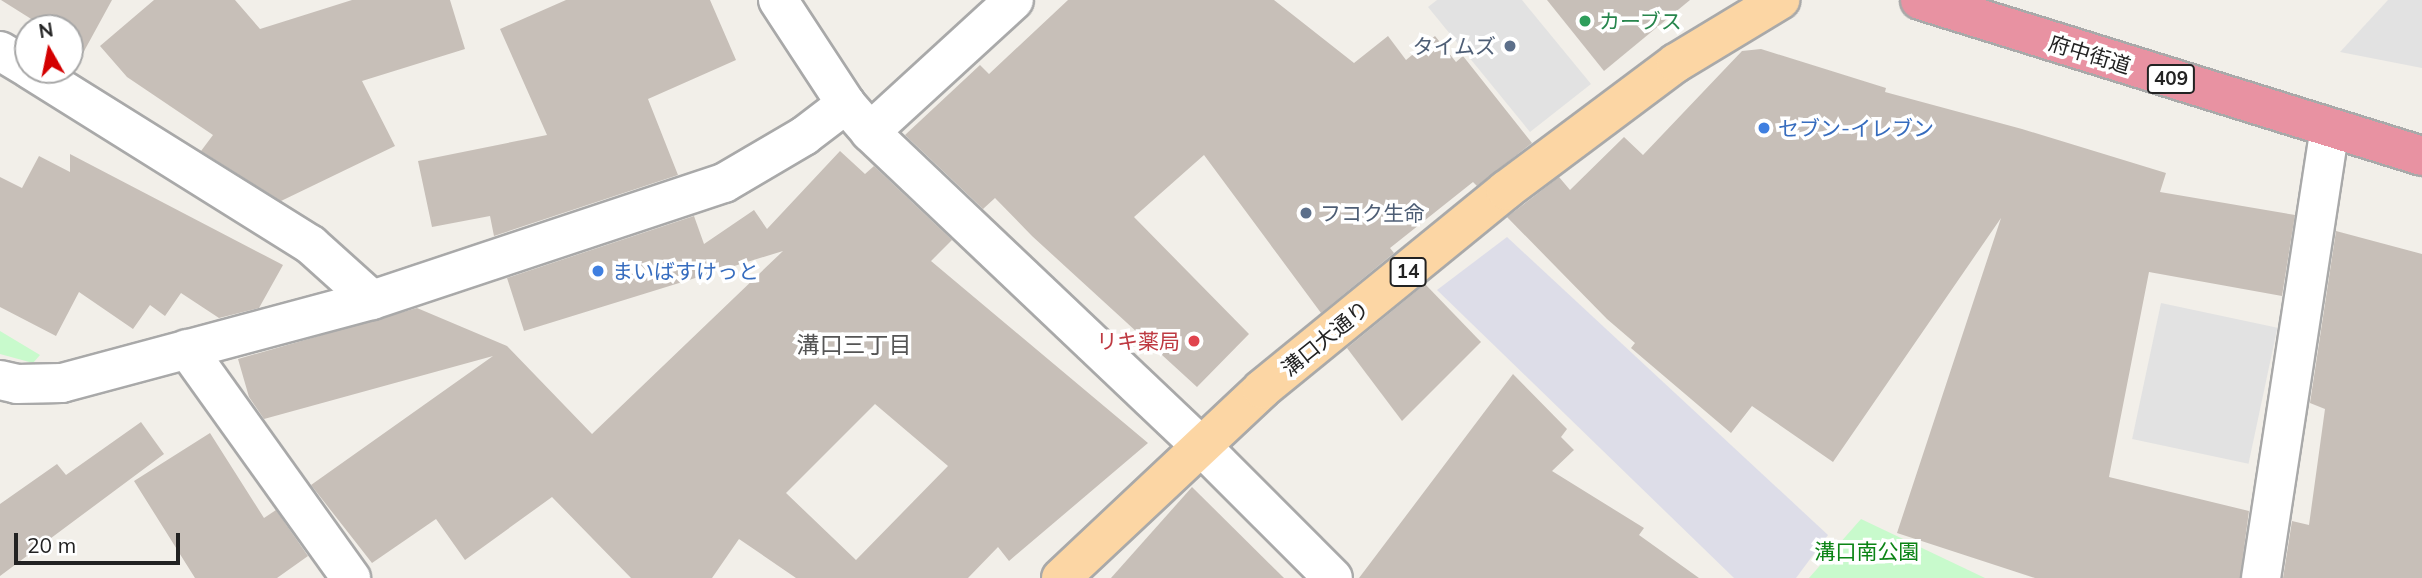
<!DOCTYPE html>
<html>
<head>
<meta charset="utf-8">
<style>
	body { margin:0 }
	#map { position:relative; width:2422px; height:578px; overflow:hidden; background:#f2efe9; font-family:Mulish,"Noto Sans JP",sans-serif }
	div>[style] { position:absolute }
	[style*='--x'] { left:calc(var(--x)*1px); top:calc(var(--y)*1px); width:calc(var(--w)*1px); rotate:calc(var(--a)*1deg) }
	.park>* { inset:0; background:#c8facc }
	.parking>* { inset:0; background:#e2e2e2; transform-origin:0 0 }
	.plaza>* { inset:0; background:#dddde8 }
	.building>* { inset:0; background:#c7bfb8 }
	.roads { filter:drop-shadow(2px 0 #a9a9a9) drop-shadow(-2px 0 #a9a9a9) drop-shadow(0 2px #a9a9a9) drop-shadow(0 -2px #a9a9a9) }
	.street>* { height:38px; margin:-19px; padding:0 19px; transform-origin:19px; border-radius:19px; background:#fff }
	.primary>* { height:38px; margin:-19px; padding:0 19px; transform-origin:19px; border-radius:19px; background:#fcd6a4 }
	.highway>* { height:38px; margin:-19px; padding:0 19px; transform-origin:19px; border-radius:19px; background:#e892a2 }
	.dots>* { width:19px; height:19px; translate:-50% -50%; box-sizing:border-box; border:4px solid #fff; border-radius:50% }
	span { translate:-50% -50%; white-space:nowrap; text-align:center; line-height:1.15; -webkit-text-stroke:7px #fff; paint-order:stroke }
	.shield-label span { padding:2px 5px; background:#fff; border:2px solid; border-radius:5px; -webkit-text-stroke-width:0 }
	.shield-label { font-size:19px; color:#222; font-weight:700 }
	.leisure-label { font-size:21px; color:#27864d }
	.left { translate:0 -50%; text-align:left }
	.service-label { font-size:21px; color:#4e5e75 }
	.right { translate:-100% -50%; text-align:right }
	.street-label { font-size:21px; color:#222 }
	.shop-label { font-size:21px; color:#366cbe }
	.health-label { font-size:21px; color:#be3a42 }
	.park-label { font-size:21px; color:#0c8416 }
	.neighbourhood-label { font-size:23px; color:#555 }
	.north { position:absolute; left:14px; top:14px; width:70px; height:70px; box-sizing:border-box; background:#fff; border:2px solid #a7a7a7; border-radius:50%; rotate:351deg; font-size:19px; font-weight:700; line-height:28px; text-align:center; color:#222 }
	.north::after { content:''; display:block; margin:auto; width:24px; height:32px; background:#d40000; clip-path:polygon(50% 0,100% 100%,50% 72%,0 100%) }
	.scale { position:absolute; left:14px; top:533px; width:166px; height:32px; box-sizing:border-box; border:4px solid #222; border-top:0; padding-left:9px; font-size:21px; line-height:24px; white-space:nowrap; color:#222; -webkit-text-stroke:5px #fff; paint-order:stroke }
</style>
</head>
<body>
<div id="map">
	<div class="park">
		<div style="clip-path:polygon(0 331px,40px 355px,33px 363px,0 354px)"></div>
		<div style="clip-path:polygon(1861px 519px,1985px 578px,1809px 578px)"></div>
	</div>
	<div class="parking">
		<div style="clip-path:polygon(1437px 0,1522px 0,1591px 84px,1530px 132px,1428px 7px)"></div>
		<div style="clip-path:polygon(2388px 0,2422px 0,2422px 68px,2340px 52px)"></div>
		<div style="left:2161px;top:303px;width:119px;height:139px;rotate:12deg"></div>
	</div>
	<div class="plaza">
		<div style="clip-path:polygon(1507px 237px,1828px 535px,1796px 578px,1734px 578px,1437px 290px)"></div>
	</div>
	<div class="building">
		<div style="clip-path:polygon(1px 0,112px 0,83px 53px,74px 47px,70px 53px,70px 28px,33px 28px,36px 22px)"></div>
		<div style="clip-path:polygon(154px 0,235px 0,260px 29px,352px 0,450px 0,465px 49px,362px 81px,395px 146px,281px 201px,201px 151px,213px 135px,127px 77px,100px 46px)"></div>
		<div style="clip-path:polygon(566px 0,710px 0,736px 60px,648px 99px,678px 175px,494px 236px,490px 216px,432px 227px,418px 161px,547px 135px,500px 29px)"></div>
		<div style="clip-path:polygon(1068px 0,1274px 0,1354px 63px,1388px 36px,1406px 60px,1435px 36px,1456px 62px,1463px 56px,1532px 143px,1477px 186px,1473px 182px,1390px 248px,1394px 253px,1321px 313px,1204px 155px,1134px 217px,1249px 334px,1197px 387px,1032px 236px,995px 198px,983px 209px,905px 135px,980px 65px,989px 74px)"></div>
		<div style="clip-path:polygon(1547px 0,1690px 0,1604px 71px)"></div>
		<div style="clip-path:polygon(1761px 49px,1886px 88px,1885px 92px,2022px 129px,2166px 173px,2160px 192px,2295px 215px,2282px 296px,2149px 272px,2109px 477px,2249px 511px,2240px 578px,2035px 578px,1897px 533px,2001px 218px,1833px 462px,1752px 406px,1731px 433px,1631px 348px,1635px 343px,1607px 319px,1507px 217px,1559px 177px,1570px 190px,1624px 137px,1643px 155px,1742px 51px)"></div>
		<div style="clip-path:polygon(evenodd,840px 151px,865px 174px,874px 166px,952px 240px,931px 261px,1148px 443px,1009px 561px,998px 547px,968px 578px,796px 578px,739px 539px,712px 578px,631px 578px,552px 497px,465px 560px,436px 519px,372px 563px,311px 485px,493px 356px,264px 419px,249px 397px,238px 359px,417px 308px,507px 346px,592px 434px,783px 251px,524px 331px,507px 278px,694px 216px,704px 244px,754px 210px,767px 229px,840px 151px,875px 404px,948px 466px,856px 560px,786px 493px,875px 404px)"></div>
		<div style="clip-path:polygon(70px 154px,283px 265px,259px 308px,219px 318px,181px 293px,165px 316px,150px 305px,133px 329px,79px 292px,56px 336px,0 307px,0 177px,22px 188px,39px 156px,70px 172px)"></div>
		<div style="clip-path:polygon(2336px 231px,2422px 254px,2422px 578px,2283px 578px,2292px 521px,2309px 525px,2325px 409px,2310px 403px)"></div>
		<div style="clip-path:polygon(1425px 284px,1481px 342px,1402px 421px,1347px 348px)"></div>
		<div style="clip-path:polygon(1513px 374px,1567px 429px,1561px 437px,1574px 450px,1552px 471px,1644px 528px,1639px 535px,1699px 578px,1359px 578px)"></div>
		<div style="clip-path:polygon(141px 422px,164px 454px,0 576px,0 504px,57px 464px,66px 475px)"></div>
		<div style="clip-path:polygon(210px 433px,264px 518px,276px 510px,308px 556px,277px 578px,195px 578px,134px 481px)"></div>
		<div style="clip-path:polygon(1192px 487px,1284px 578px,1111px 578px)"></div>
	</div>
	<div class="roads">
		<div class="street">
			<div style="--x:778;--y:0;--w:124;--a:56.8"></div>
			<div style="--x:846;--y:104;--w:37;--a:49"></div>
			<div style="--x:870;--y:132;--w:458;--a:43.5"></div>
			<div style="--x:1202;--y:447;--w:185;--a:45"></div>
			<div style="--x:0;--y:51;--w:33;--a:31"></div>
			<div style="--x:31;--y:70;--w:330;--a:32"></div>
			<div style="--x:311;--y:245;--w:82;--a:42"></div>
			<div style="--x:870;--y:132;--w:195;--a:-42.5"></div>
			<div style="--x:187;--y:349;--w:282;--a:54.4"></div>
			<div style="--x:0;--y:380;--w:17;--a:13"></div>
			<div style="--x:17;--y:384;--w:45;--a:-1.3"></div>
			<div style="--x:62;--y:383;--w:321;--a:-15"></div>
			<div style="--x:372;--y:300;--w:371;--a:-18.4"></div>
			<div style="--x:724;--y:183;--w:93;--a:-30.4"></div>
			<div style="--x:804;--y:136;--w:53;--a:-37.3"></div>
			<div style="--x:2261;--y:578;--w:455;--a:-81.3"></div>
		</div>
		<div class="primary">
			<div style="--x:1061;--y:578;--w:276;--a:-43.2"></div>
			<div style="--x:1262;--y:389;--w:315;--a:-39.2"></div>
			<div style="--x:1506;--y:190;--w:212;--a:-36.8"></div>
			<div style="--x:1676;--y:63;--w:122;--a:-31.2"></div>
		</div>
		<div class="highway">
			<div style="--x:1920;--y:0;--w:526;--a:17.26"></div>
		</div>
	</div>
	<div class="dots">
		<div style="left:1585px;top:21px;background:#2e9e5b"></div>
		<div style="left:1510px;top:46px;background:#5c6f8a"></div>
		<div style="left:1764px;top:128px;background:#3f7fe0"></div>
		<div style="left:1306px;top:213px;background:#5c6f8a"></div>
		<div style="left:598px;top:271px;background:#3f7fe0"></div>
		<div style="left:1194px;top:341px;background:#e0444e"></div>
	</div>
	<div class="shield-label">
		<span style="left:2171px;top:79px">409</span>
		<span style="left:1408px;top:272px">14</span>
	</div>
	<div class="leisure-label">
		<span class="left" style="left:1599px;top:21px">カーブス</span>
	</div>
	<div class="service-label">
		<span class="right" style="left:1496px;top:46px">タイムズ</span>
		<span class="left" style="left:1320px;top:213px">フコク生命</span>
	</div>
	<div class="street-label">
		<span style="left:2090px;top:54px;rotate:17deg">府中街道</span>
		<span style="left:1325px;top:338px;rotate:-39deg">溝口大通り</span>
	</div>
	<div class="shop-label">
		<span class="left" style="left:1778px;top:128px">セブン-イレブン</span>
		<span class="left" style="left:612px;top:271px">まいばすけっと</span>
	</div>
	<div class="health-label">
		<span class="right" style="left:1180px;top:341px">リキ薬局</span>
	</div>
	<div class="park-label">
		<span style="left:1867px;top:551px">溝口南公園</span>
	</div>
	<div class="neighbourhood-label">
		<span style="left:854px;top:345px">溝口三丁目</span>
	</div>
	<div class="north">N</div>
	<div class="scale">20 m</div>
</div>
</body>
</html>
